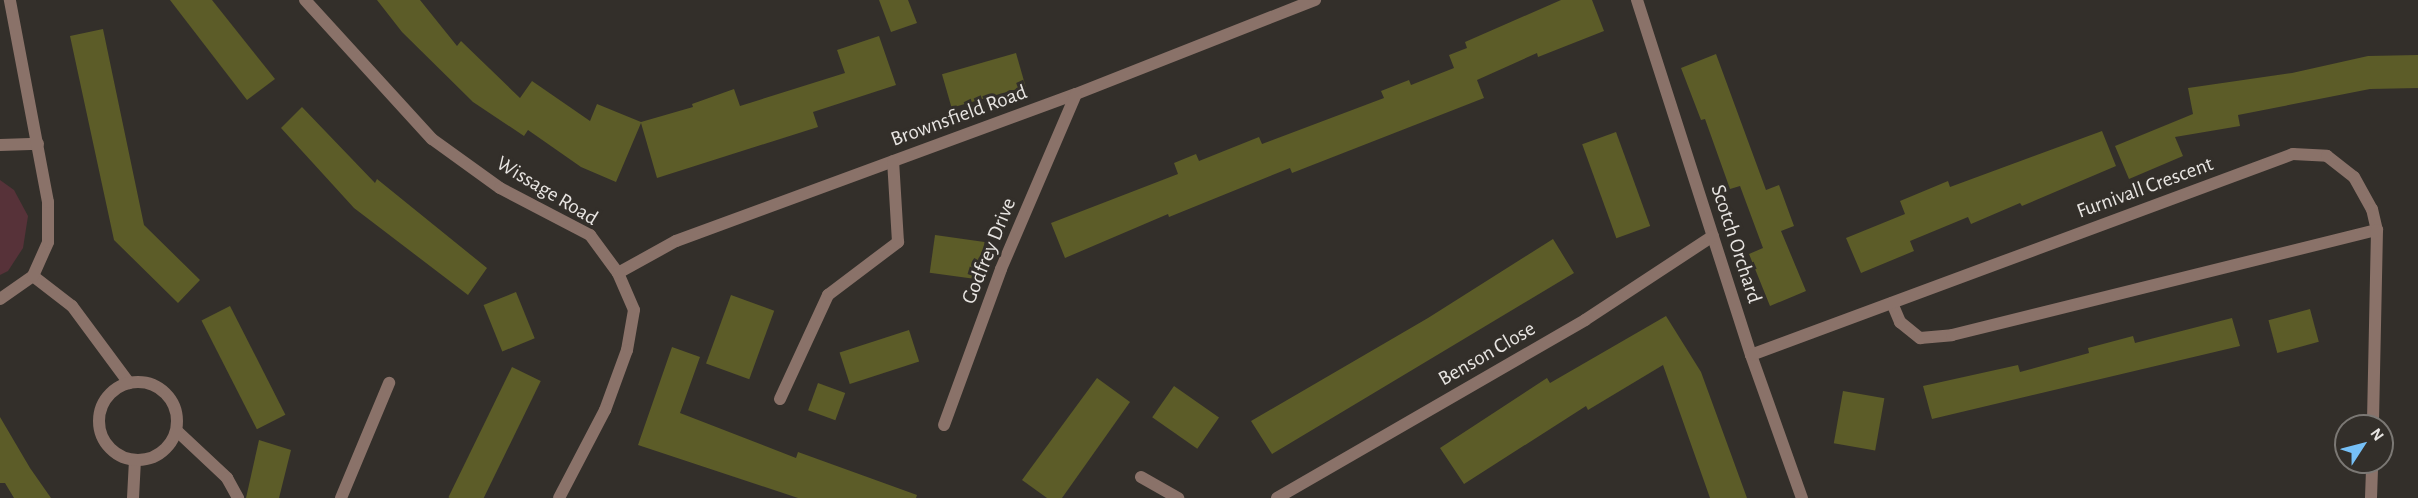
<!DOCTYPE html>
<html>
<head>
<meta charset="utf-8">
<style>
	body { margin:0 }
	#map { position:relative; width:2418px; height:498px; overflow:hidden; background:#332f2a; font-family:"Alegreya Sans",sans-serif }
	div>[style] { position:absolute }
	[style*='--x'] { left:calc(var(--x)*1px); top:calc(var(--y)*1px); width:calc(var(--w)*1px); rotate:calc(var(--a)*1deg) }
	.green>* { inset:0; background:#573239 }
	.building>* { inset:0; background:#5c5c28; transform-origin:0 0 }
	.lane>* { height:12px; margin:-6px; padding:0 6px; transform-origin:6px; border-radius:6px; background:#8a7269 }
	.street>* { height:12px; margin:-6px; padding:0 6px; transform-origin:6px; border-radius:6px; background:#8a7269 }
	.street>.ring { margin:-6px; padding:0; box-sizing:content-box; background:none; border:12px solid #8a7269; border-radius:50% }
	span { translate:-50% -50%; white-space:nowrap; text-align:center; line-height:1.15; -webkit-text-stroke:6px #332f2a; paint-order:stroke }
	.street-label { font-size:21px; color:#e8e5e2 }
	.north { position:absolute; left:2334px; top:414px; width:60px; height:60px; box-sizing:border-box; background:#332f2a; border:2px solid #7b7874; border-radius:50%; rotate:54deg; font-size:16px; font-weight:700; line-height:24px; text-align:center; color:#e8e5e2 }
	.north::after { content:''; display:block; margin:auto; width:21px; height:27px; background:#76c0f7; clip-path:polygon(50% 0,100% 100%,50% 72%,0 100%) }
</style>
</head>
<body>
<div id="map">
	<div class="green">
		<div style="clip-path:polygon(0 180px,14px 190px,28px 216px,23px 248px,8px 271px,0 275px)"></div>
	</div>
	<div class="building">
		<div style="clip-path:polygon(170px 0,212px 0,275px 79px,247px 100px)"></div>
		<div style="clip-path:polygon(377px 0,420px 0,457px 46px,461px 41px,520px 98px,532px 81px,590px 121px,597px 104px,641px 122px,693px 107px,692px 104px,734px 89px,740px 106px,845px 73px,837px 50px,879px 36px,896px 85px,813px 112px,818px 127px,657px 178px,641px 123px,616px 182px,581px 167px,528px 130px,524px 136px,473px 102px,402px 32px)"></div>
		<div style="clip-path:polygon(879px 0,908px 0,917px 23px,891px 32px)"></div>
		<div style="clip-path:polygon(1561px 0,1592px 0,1604px 31px,1538px 57px,1537px 53px,1477px 80px,1484px 98px,1292px 173px,1290px 168px,1169px 217px,1168px 214px,1065px 258px,1051px 223px,1178px 174px,1174px 163px,1196px 154px,1199px 161px,1259px 137px,1262px 144px,1384px 98px,1381px 91px,1409px 80px,1411px 85px,1454px 68px,1449px 55px,1467px 48px,1465px 42px)"></div>
		<div style="clip-path:polygon(103px 29px,144px 225px,200px 280px,178px 303px,114px 240px,70px 36px)"></div>
		<div style="left:1016px;top:53px;width:35px;height:77px;rotate:74deg"></div>
		<div style="clip-path:polygon(1716px 54px,1766px 190px,1779px 185px,1794px 226px,1781px 231px,1806px 291px,1770px 306px,1749px 254px,1763px 248px,1740px 186px,1730px 189px,1705px 119px,1701px 120px,1681px 68px)"></div>
		<div style="clip-path:polygon(2418px 55px,2418px 88px,2370px 89px,2238px 115px,2240px 126px,2175px 137px,2183px 156px,2129px 179px,2115px 146px,2193px 114px,2188px 88px,2292px 73px,2368px 56px)"></div>
		<div style="clip-path:polygon(302px 107px,375px 183px,377px 179px,487px 268px,468px 295px,354px 208px,281px 128px)"></div>
		<div style="clip-path:polygon(2102px 131px,2116px 166px,2022px 206px,2020px 203px,1971px 224px,1968px 217px,1910px 241px,1914px 251px,1861px 273px,1846px 238px,1905px 214px,1900px 201px,1948px 181px,1950px 187px)"></div>
		<div style="left:1616px;top:132px;width:100px;height:36px;rotate:70deg"></div>
		<div style="left:935px;top:235px;width:50px;height:38px;rotate:8deg"></div>
		<div style="clip-path:polygon(1553px 239px,1574px 273px,1272px 454px,1251px 421px,1428px 318px)"></div>
		<div style="left:516px;top:292px;width:50px;height:35px;rotate:68deg"></div>
		<div style="left:731px;top:295px;width:46px;height:73px;rotate:20deg"></div>
		<div style="left:230px;top:306px;width:122px;height:32px;rotate:63deg"></div>
		<div style="left:2310px;top:309px;width:34px;height:43px;rotate:75deg"></div>
		<div style="clip-path:polygon(1666px 316px,1701px 372px,1747px 498px,1710px 498px,1663px 365px,1588px 410px,1586px 406px,1464px 484px,1440px 448px,1547px 378px,1550px 383px)"></div>
		<div style="clip-path:polygon(2232px 318px,2240px 346px,1932px 419px,1923px 386px,2018px 365px,2020px 372px,2089px 353px,2088px 348px,2133px 336px,2135px 343px)"></div>
		<div style="left:909px;top:330px;width:33px;height:73px;rotate:72deg"></div>
		<div style="clip-path:polygon(672px 347px,700px 357px,680px 413px,796px 458px,798px 452px,917px 495px,916px 498px,798px 498px,638px 445px)"></div>
		<div style="left:512px;top:367px;width:32px;height:145px;rotate:26deg"></div>
		<div style="clip-path:polygon(1097px 378px,1130px 402px,1062px 498px,1047px 498px,1022px 480px)"></div>
		<div style="left:818px;top:383px;width:29px;height:29px;rotate:20deg"></div>
		<div style="left:1174px;top:386px;width:55px;height:38px;rotate:35deg"></div>
		<div style="left:1843px;top:391px;width:42px;height:53px;rotate:10deg"></div>
		<div style="clip-path:polygon(0 417px,30px 468px,51px 498px,14px 498px,5px 483px,0 483px)"></div>
		<div style="clip-path:polygon(259px 440px,291px 450px,279px 498px,246px 498px)"></div>
	</div>
	<div class="lane">
		<div style="--x:177;--y:431;--w:69;--a:43.2"></div>
		<div style="--x:227;--y:478;--w:23;--a:61"></div>
		<div style="--x:133;--y:498;--w:38;--a:-87"></div>
		<div style="--x:341;--y:498;--w:125;--a:-67.3"></div>
	</div>
	<div class="street">
		<div style="--x:305;--y:0;--w:188;--a:47.6"></div>
		<div style="--x:432;--y:139;--w:84;--a:35.8"></div>
		<div style="--x:500;--y:188;--w:102;--a:27.6"></div>
		<div style="--x:590;--y:235;--w:47;--a:53.6"></div>
		<div style="--x:618;--y:273;--w:40;--a:66.6"></div>
		<div style="--x:634;--y:310;--w:41;--a:99.9"></div>
		<div style="--x:627;--y:350;--w:64;--a:110.1"></div>
		<div style="--x:605;--y:410;--w:99;--a:117.6"></div>
		<div style="--x:1637;--y:0;--w:373;--a:72.2"></div>
		<div style="--x:1751;--y:355;--w:152;--a:70.4"></div>
		<div style="--x:0;--y:145;--w:38;--a:-2"></div>
		<div style="--x:618;--y:273;--w:66;--a:-28.9"></div>
		<div style="--x:676;--y:241;--w:426;--a:-20.2"></div>
		<div style="--x:1076;--y:94;--w:257;--a:-21.5"></div>
		<div style="--x:33;--y:276;--w:49;--a:37.6"></div>
		<div style="--x:72;--y:306;--w:96;--a:53.5"></div>
		<div style="--x:0;--y:299;--w:40;--a:-34.9"></div>
		<div style="--x:33;--y:276;--w:37;--a:-66"></div>
		<div style="--x:48;--y:242;--w:40;--a:-90"></div>
		<div style="--x:48;--y:202;--w:206;--a:-100.7"></div>
		<div style="--x:1892;--y:303;--w:21;--a:67"></div>
		<div style="--x:1900;--y:322;--w:26;--a:39"></div>
		<div style="--x:1920;--y:338;--w:32;--a:-5"></div>
		<div style="--x:1952;--y:335;--w:438;--a:-13.9"></div>
		<div style="--x:1751;--y:355;--w:578;--a:-20.35"></div>
		<div style="--x:2293;--y:154;--w:34;--a:3"></div>
		<div style="--x:2327;--y:156;--w:34;--a:38"></div>
		<div style="--x:2354;--y:177;--w:37;--a:61"></div>
		<div style="--x:2372;--y:209;--w:22;--a:77"></div>
		<div style="--x:2377;--y:230;--w:196;--a:91.2"></div>
		<div class="ring" style="left:99px;top:382px;width:66px;height:66px"></div>
		<div style="--x:780;--y:399;--w:115;--a:-65.2"></div>
		<div style="--x:828;--y:295;--w:88;--a:-37.1"></div>
		<div style="--x:898;--y:242;--w:81;--a:-93.5"></div>
		<div style="--x:944;--y:425;--w:166;--a:-69.9"></div>
		<div style="--x:1001;--y:269;--w:190;--a:-66.8"></div>
		<div style="--x:1141;--y:477;--w:43;--a:29.6"></div>
		<div style="--x:1277;--y:498;--w:356;--a:-30"></div>
		<div style="--x:1585;--y:320;--w:153;--a:-33.3"></div>
		<div style="--x:2371;--y:498;--w:36;--a:-88"></div>
	</div>
	<div class="street-label">
		<span style="left:959px;top:116px;rotate:-20deg">Brownsfield Road</span>
		<span style="left:2145px;top:188px;rotate:-20deg">Furnivall Crescent</span>
		<span style="left:547px;top:191px;rotate:31deg">Wissage Road</span>
		<span style="left:1736px;top:244px;rotate:72deg">Scotch Orchard</span>
		<span style="left:989px;top:251px;rotate:-68deg">Godfrey Drive</span>
		<span style="left:1487px;top:354px;rotate:-30deg">Benson Close</span>
	</div>
	<div class="north">N</div>
</div>
</body>
</html>
